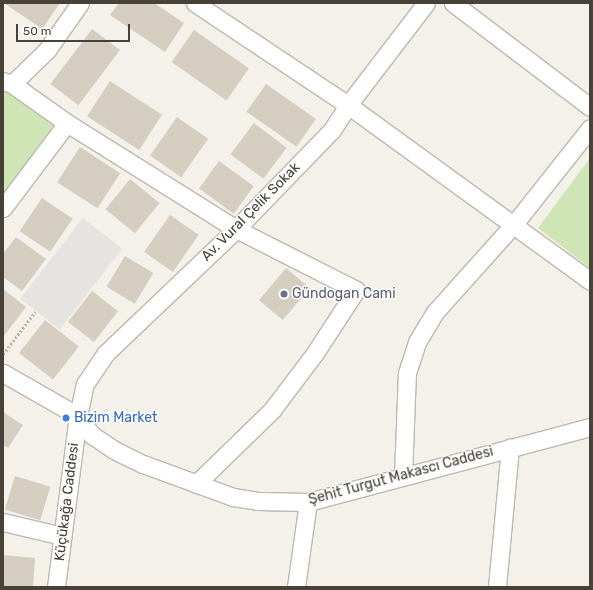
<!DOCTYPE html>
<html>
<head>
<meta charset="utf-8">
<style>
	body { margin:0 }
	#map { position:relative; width:593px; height:590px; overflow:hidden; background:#f4f1ea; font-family:Rubik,sans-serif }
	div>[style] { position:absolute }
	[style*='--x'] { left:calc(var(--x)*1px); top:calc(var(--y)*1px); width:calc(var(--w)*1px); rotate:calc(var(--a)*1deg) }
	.green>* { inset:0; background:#cfe5b6 }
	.parking>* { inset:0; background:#e5e4e1; transform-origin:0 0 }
	.building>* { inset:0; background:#d5cdc0; transform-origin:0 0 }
	.path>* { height:2.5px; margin-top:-1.25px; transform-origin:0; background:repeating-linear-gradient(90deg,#bfb49f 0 2px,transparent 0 4px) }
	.roads { filter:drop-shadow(1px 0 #bfb8ad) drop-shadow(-1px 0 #bfb8ad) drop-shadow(0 1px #bfb8ad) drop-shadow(0 -1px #bfb8ad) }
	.minor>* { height:17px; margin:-8.5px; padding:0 8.5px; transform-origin:8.5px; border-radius:8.5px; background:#fff }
	.dots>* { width:11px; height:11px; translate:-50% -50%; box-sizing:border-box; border:2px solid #fff; border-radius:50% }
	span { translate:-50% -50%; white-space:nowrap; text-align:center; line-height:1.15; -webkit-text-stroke:3px #fff; paint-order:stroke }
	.street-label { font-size:14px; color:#474138 }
	.worship-label { font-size:14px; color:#5b616d }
	.left { translate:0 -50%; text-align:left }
	.shop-label { font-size:14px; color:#366cbe }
	.frame { position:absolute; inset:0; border:4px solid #474138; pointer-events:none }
	.scale { position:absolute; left:16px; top:24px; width:114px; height:18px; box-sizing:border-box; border:2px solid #474138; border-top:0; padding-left:5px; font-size:12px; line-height:14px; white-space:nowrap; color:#474138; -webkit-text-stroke:3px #fff; paint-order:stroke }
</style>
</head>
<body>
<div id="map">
	<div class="green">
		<div style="clip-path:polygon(3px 88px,8px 90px,54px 125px,3px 197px)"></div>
		<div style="clip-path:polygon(590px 158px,590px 268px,538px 228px)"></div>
	</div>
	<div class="parking">
		<div style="left:83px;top:218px;width:50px;height:102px;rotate:38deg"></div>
	</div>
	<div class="building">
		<div style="clip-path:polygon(4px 3px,60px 3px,42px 29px)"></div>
		<div style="clip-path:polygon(119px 3px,154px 3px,184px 23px,165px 52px,110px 15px)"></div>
		<div style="left:92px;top:29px;width:35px;height:69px;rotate:37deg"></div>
		<div style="left:194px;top:30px;width:67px;height:39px;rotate:35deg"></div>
		<div style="left:110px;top:81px;width:62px;height:42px;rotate:33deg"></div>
		<div style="left:266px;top:84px;width:61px;height:34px;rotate:35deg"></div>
		<div style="left:177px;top:117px;width:38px;height:47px;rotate:35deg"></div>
		<div style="left:254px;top:123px;width:41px;height:39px;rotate:37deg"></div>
		<div style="left:80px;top:147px;width:48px;height:42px;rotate:33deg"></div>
		<div style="left:219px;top:161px;width:43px;height:34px;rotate:36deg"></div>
		<div style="left:130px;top:179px;width:38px;height:39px;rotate:39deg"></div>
		<div style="left:42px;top:198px;width:37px;height:40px;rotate:34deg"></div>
		<div style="left:170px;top:215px;width:35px;height:45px;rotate:35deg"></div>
		<div style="clip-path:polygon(16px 237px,46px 259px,22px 291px,3px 277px,3px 254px)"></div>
		<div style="left:125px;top:256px;width:33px;height:36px;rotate:31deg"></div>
		<div style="left:286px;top:268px;width:31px;height:42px;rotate:40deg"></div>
		<div style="clip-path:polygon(3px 289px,26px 307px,3px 337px)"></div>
		<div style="left:92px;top:291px;width:33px;height:39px;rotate:38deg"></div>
		<div style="left:45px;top:320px;width:43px;height:42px;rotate:38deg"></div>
		<div style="clip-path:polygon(3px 412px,23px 425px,8px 448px,3px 445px)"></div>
		<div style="left:15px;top:476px;width:37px;height:35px;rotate:17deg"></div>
		<div style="clip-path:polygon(3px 555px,35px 558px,33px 587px,3px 587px)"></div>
	</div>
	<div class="path">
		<div style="--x:3;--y:354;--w:53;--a:-52.7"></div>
	</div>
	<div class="roads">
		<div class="minor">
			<div style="--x:195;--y:3;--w:184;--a:33.7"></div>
			<div style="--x:348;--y:105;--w:299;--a:36"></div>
			<div style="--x:453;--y:3;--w:172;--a:37.2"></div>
			<div style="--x:3;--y:81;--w:9;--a:18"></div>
			<div style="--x:12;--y:84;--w:67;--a:35.3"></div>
			<div style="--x:67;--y:123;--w:199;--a:32.1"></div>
			<div style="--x:236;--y:229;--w:135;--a:26.9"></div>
			<div style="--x:356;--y:290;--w:75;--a:123.1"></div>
			<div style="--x:315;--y:353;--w:71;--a:127"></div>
			<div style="--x:272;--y:410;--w:106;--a:135.8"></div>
			<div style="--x:12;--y:84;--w:49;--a:-44.2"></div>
			<div style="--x:47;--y:50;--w:57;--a:-54.9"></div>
			<div style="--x:3;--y:208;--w:106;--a:-53"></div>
			<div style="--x:3;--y:373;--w:86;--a:29.8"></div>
			<div style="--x:78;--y:416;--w:24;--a:54"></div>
			<div style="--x:92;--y:435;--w:27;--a:34"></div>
			<div style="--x:114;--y:450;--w:32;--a:26"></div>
			<div style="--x:143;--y:464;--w:96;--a:20.1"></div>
			<div style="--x:233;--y:497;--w:25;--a:9"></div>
			<div style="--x:258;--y:501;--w:50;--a:1.1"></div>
			<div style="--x:308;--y:502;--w:292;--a:-14.9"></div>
			<div style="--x:403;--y:476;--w:103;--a:-87.8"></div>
			<div style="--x:407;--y:373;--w:33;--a:-72"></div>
			<div style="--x:417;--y:342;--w:35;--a:-59"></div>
			<div style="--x:435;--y:312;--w:118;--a:-48.1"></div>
			<div style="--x:514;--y:224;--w:122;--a:-51.6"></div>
			<div style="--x:3;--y:522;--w:61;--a:13.3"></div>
			<div style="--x:56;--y:587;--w:172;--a:-82.7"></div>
			<div style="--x:78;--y:416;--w:33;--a:-78"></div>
			<div style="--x:85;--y:384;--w:37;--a:-56"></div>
			<div style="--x:106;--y:353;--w:180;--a:-43.6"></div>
			<div style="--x:236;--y:229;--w:138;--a:-45.9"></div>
			<div style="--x:332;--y:130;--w:30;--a:-57"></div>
			<div style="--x:348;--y:105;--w:128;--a:-52.6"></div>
			<div style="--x:296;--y:587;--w:86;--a:-82"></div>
			<div style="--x:497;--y:587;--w:140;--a:-84.7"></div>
		</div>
	</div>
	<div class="dots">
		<div style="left:284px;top:294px;background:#6b7280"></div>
		<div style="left:66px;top:418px;background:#3f7fe0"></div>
	</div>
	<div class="street-label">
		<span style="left:251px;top:212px;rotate:-45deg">Av. Vural Çelik Sokak</span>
		<span style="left:401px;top:476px;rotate:-15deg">Şehit Turgut Makascı Caddesi</span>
		<span style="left:67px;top:502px;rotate:-83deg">Küçükağa Caddesi</span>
	</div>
	<div class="worship-label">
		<span class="left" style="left:292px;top:294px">Gündogan Cami</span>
	</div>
	<div class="shop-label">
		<span class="left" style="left:74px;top:418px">Bizim Market</span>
	</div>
	<div class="frame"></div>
	<div class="scale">50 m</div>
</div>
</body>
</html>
